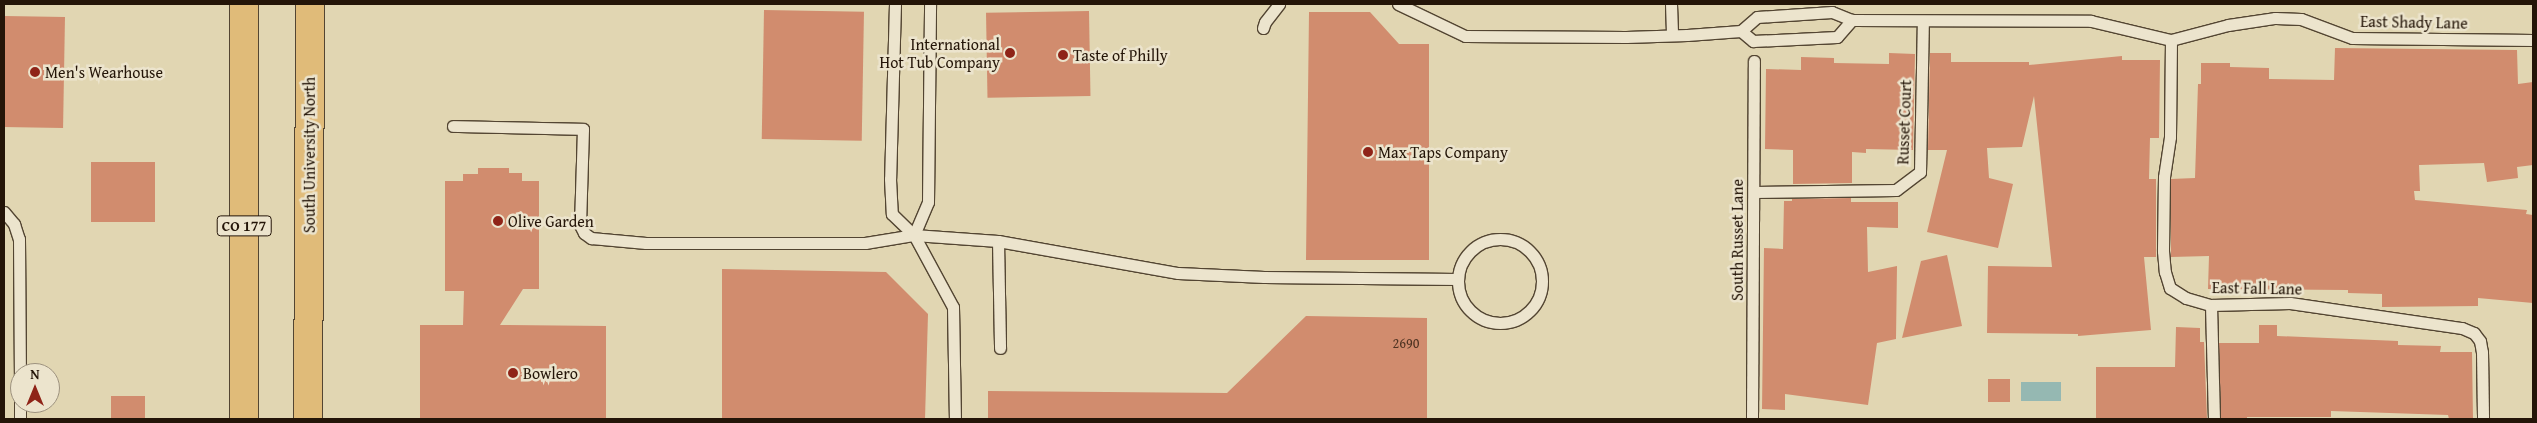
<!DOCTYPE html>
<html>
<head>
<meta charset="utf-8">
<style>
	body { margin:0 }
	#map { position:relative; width:2537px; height:423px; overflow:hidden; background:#e1d6b2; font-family:"Gentium Book Plus",serif }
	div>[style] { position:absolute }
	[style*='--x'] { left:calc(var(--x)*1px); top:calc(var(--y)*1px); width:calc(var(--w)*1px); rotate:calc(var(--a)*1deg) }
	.water>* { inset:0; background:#95b8b2; transform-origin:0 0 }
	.building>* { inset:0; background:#d18c6e; transform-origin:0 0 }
	.roads { filter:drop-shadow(1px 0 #534532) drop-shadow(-1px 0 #534532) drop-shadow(0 1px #534532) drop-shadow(0 -1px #534532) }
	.lane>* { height:11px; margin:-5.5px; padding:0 5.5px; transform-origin:5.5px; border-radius:5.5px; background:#ece4cd }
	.lane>.ring { margin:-5.5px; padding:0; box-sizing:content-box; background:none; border:11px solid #ece4cd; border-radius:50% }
	.primary>* { height:28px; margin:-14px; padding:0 14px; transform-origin:14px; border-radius:14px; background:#e0bb79 }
	.dots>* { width:14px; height:14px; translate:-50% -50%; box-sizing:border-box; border:2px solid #ece4cd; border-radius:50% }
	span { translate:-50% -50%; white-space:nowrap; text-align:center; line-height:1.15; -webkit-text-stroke:5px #ece4cd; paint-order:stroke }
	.number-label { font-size:14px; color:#4f3322 }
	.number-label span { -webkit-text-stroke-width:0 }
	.shield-label span { padding:1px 4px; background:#ece4cd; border:1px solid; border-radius:4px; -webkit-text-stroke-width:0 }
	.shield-label { font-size:15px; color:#241508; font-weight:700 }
	.street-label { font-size:16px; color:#241508 }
	.poi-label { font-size:16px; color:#241508 }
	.right { translate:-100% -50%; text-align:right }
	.left { translate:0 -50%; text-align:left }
	.frame { position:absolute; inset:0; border:5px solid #241508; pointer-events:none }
	.north { position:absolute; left:10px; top:363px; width:50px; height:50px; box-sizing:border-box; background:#ece4cd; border:1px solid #9c917e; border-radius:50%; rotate:0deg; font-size:14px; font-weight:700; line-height:20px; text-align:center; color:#241508 }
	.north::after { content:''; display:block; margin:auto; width:18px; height:22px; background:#8f2418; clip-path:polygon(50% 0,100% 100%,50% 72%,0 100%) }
</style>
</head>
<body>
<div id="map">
	<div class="water">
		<div style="left:2021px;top:382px;width:40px;height:19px"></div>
	</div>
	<div class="building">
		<div style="left:764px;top:10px;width:100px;height:129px;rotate:1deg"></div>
		<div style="left:1089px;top:11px;width:85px;height:103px;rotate:89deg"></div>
		<div style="clip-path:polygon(1309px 12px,1370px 12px,1399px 44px,1429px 44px,1429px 260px,1306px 260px)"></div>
		<div style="left:5px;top:16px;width:60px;height:111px;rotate:1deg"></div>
		<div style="clip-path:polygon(2335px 48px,2517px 50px,2518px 84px,2533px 82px,2533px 165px,2517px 167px,2518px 178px,2487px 182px,2484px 163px,2419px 165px,2420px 191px,2414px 191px,2415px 200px,2527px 210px,2526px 214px,2533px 215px,2533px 303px,2478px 298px,2478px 306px,2382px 307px,2382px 294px,2348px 293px,2348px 290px,2208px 289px,2209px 256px,2171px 257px,2171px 179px,2195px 178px,2198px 84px,2201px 84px,2201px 63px,2230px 63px,2230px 67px,2269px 68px,2269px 79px,2334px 80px)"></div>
		<div style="clip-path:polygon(1889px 53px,1915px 54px,1913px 150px,1866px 149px,1866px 153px,1852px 152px,1852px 183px,1793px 184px,1793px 150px,1765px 149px,1766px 69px,1801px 70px,1801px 57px,1834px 58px,1834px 63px,1889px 64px)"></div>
		<div style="clip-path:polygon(1930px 53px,1951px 53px,1951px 62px,2029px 62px,2029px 65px,2122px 56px,2122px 60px,2160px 60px,2159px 138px,2150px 138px,2149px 179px,2156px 179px,2156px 257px,2144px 257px,2151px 330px,2078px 336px,2078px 334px,1987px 333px,1988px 266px,2052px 267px,2034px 96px,2022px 147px,1987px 148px,1989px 178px,2013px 184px,1998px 248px,1927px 232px,1947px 150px,1928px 150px)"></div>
		<div style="left:91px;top:162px;width:64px;height:60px"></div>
		<div style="clip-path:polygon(478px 168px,509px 168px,509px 173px,522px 173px,522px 181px,539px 181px,539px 289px,523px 289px,500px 325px,606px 326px,606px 419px,420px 419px,420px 325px,463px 325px,464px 291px,445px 291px,445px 181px,463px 181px,463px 174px,478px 174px)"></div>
		<div style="clip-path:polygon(1851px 198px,1851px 202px,1898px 202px,1898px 228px,1867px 227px,1868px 272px,1897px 266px,1896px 339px,1877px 343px,1868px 405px,1785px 394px,1785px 410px,1762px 409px,1764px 248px,1783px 249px,1784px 201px,1792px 201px,1792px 199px)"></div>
		<div style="clip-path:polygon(1947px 255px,1962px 326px,1902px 338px,1921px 261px)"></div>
		<div style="clip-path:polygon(722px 269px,886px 272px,928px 314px,925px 419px,722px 419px)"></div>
		<div style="clip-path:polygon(1306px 316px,1427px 318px,1427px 419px,988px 419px,988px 391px,1227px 393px)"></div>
		<div style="clip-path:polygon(2259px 325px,2277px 325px,2277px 336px,2398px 341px,2398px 345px,2441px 346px,2440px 352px,2472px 352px,2473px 419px,2449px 419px,2448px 415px,2331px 411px,2331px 417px,2247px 417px,2247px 419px,2221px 419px,2219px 343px,2259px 343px)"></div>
		<div style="clip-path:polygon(2176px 327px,2200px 328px,2200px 342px,2204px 342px,2207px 419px,2096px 419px,2096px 367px,2175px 367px)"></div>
		<div style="left:1988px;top:379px;width:22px;height:23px"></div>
		<div style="left:111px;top:396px;width:34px;height:23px"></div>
	</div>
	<div class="roads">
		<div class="lane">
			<div style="--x:895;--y:4;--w:175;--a:91.6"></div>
			<div style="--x:890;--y:179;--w:35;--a:87"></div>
			<div style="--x:892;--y:214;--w:30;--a:44"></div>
			<div style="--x:914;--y:235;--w:82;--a:61.6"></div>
			<div style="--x:953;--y:307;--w:112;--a:89"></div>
			<div style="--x:1398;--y:4;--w:74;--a:25.5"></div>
			<div style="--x:1465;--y:36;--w:161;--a:0.4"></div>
			<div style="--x:1626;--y:37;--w:61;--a:-1.9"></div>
			<div style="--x:1687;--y:35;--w:54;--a:-4.2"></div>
			<div style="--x:1741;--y:31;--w:21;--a:-41"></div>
			<div style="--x:1757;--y:17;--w:75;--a:-3.8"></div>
			<div style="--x:1832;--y:12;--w:22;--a:22"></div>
			<div style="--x:1852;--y:20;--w:239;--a:0.2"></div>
			<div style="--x:2091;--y:21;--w:82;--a:13.4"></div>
			<div style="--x:2171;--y:40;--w:59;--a:-14.7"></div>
			<div style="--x:2228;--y:25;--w:48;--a:-8.5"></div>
			<div style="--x:2275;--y:18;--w:26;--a:2"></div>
			<div style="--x:2301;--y:19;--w:54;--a:20.4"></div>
			<div style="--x:2352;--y:38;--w:181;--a:0.6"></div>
			<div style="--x:1671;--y:4;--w:31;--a:88"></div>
			<div style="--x:1263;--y:28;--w:6;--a:-72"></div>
			<div style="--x:1265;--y:22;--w:23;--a:-52"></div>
			<div style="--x:1741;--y:31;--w:16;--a:40"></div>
			<div style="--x:1753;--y:41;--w:84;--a:-2.7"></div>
			<div style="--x:1837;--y:37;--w:23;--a:-49"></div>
			<div style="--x:2171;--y:40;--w:97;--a:90.6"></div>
			<div style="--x:2170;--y:137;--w:40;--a:98.5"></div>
			<div style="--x:2164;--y:177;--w:74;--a:90.8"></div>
			<div style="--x:2163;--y:251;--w:21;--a:85"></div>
			<div style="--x:2165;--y:272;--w:17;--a:73"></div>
			<div style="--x:2170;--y:288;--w:19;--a:32"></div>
			<div style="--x:2186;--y:298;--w:26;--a:16"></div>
			<div style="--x:2211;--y:305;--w:79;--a:-1.5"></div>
			<div style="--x:2290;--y:303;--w:174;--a:8.3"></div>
			<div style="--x:2462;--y:328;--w:13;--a:23"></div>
			<div style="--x:2474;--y:333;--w:10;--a:53"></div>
			<div style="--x:2480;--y:341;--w:11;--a:80"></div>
			<div style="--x:2482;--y:352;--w:67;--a:89.1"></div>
			<div style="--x:453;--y:126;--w:130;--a:1.3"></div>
			<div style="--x:583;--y:129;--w:96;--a:91.8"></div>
			<div style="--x:580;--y:225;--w:9;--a:63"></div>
			<div style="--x:584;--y:233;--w:9;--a:36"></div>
			<div style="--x:591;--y:238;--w:55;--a:5.2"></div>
			<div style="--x:646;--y:243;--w:219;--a:0"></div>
			<div style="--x:865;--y:243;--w:50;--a:-9.3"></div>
			<div style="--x:914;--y:235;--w:84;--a:4.1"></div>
			<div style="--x:998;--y:241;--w:183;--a:10.1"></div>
			<div style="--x:1178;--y:273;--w:86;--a:2.7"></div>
			<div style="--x:1264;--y:277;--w:193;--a:0.6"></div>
			<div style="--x:1754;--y:192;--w:142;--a:-0.8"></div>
			<div style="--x:1896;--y:190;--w:30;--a:-37"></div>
			<div style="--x:1920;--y:172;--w:150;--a:-88.9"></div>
			<div style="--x:4;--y:212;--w:16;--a:50"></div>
			<div style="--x:14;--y:224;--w:16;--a:72"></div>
			<div style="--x:19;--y:239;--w:146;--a:89.6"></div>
			<div style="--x:914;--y:235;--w:36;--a:-67"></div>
			<div style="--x:928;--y:202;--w:198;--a:-89.4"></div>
			<div class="ring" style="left:1458px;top:239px;width:73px;height:73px"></div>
			<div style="--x:998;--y:241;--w:107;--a:88.9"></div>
			<div style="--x:2211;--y:305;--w:114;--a:88.5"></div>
			<div style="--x:20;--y:403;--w:16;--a:90"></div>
			<div style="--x:1752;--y:419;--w:358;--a:-89.7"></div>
		</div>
		<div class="primary">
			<div style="--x:244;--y:419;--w:415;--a:-90"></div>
			<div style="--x:308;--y:419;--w:415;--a:-89.7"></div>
		</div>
	</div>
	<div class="dots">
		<div style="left:1010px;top:53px;background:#8f2418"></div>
		<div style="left:1063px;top:55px;background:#8f2418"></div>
		<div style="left:35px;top:72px;background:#8f2418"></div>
		<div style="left:1368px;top:152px;background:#8f2418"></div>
		<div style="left:498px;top:221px;background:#8f2418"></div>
		<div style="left:513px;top:373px;background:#8f2418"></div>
	</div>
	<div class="number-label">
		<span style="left:1406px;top:343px">2690</span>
	</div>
	<div class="shield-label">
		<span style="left:244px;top:226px">CO 177</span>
	</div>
	<div class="street-label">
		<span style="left:2414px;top:22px;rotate:1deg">East Shady Lane</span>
		<span style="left:1904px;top:122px;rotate:-88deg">Russet Court</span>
		<span style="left:309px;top:155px;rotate:-90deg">South University North</span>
		<span style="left:1737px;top:240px;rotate:-90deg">South Russet Lane</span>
		<span style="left:2257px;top:288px;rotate:1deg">East Fall Lane</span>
	</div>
	<div class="poi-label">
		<span class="right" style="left:1000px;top:53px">International<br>Hot Tub Company</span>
		<span class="left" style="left:1073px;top:55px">Taste of Philly</span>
		<span class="left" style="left:45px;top:72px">Men's Wearhouse</span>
		<span class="left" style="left:1378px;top:152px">Max Taps Company</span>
		<span class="left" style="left:508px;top:221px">Olive Garden</span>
		<span class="left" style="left:523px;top:373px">Bowlero</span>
	</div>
	<div class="frame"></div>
	<div class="north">N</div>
</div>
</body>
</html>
